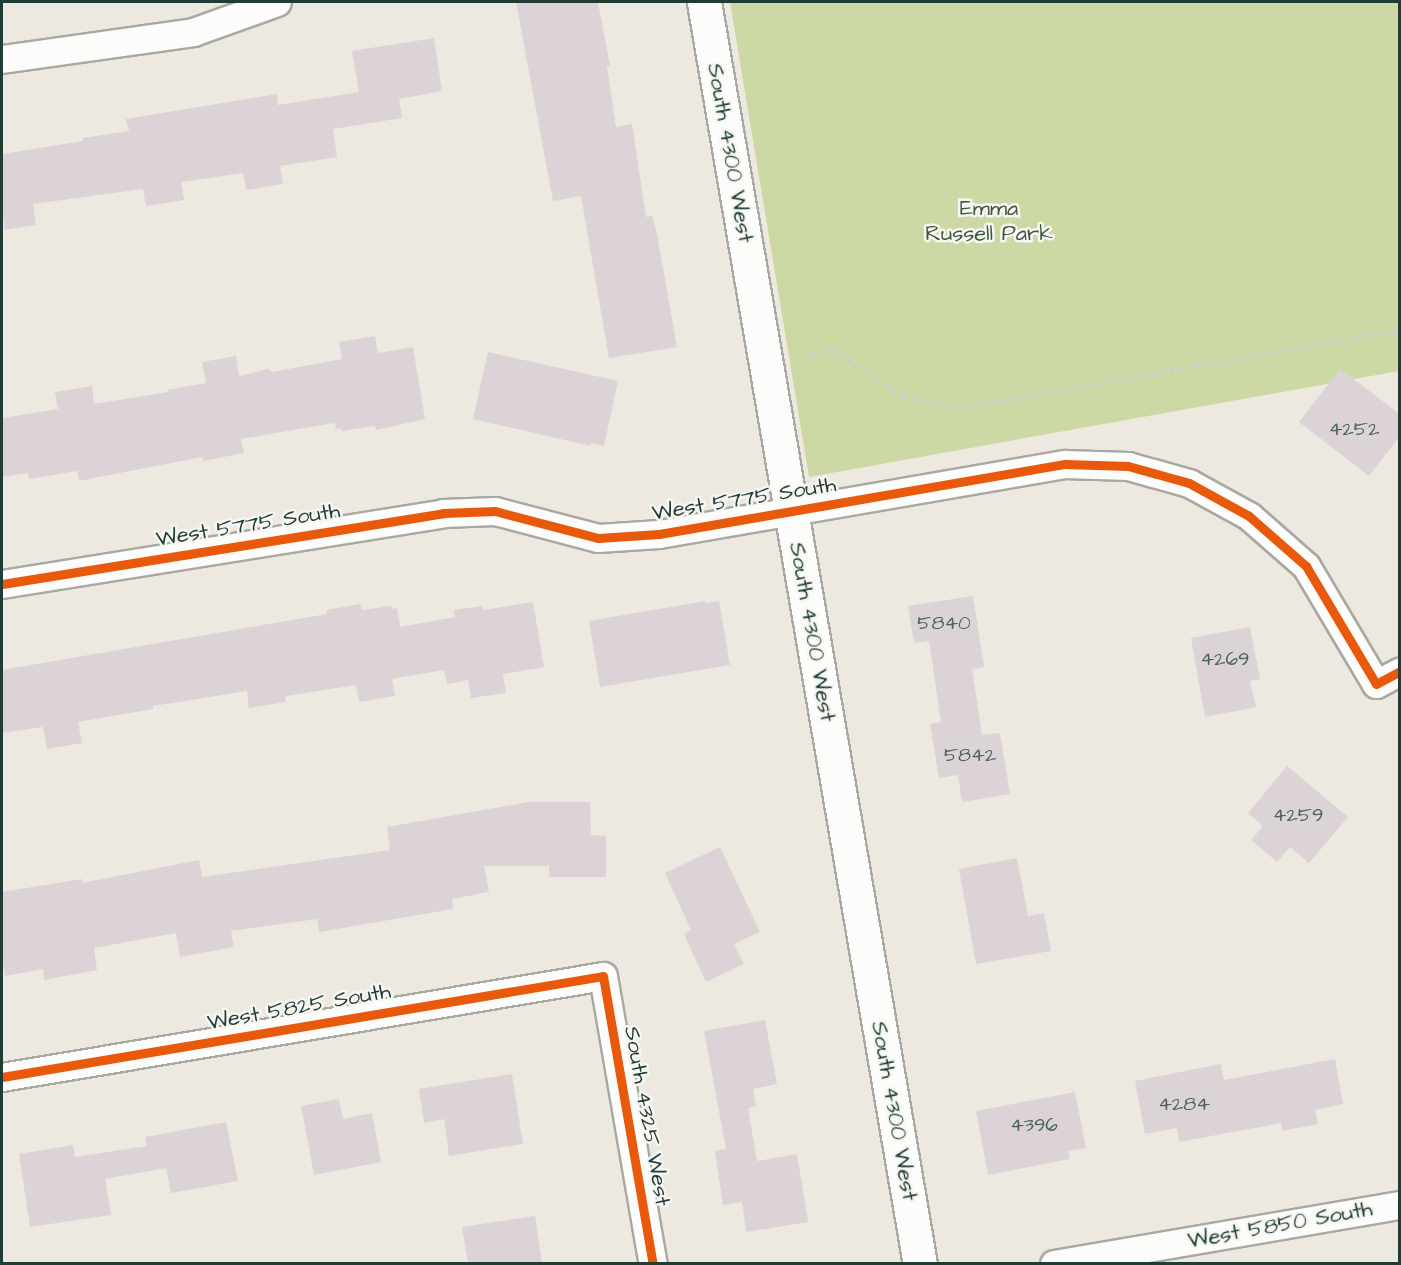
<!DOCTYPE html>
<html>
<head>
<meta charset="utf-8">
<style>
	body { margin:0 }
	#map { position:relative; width:1401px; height:1265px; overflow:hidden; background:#ede9e0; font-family:"Architects Daughter",sans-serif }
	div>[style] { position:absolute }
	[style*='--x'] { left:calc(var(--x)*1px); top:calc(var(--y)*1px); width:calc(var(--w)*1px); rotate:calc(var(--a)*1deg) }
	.green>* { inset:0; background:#cdd9a4 }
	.building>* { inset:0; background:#dbd3d6 }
	.path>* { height:4px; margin-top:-2px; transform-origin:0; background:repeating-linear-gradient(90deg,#cbcdca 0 4.5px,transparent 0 9px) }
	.roads { filter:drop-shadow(2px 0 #a8a9a2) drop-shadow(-2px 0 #a8a9a2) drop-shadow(0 2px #a8a9a2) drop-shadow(0 -2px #a8a9a2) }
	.minor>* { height:27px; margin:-13.5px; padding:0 13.5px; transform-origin:13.5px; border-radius:13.5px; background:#fcfcfa }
	.secondary>* { height:33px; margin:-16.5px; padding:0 16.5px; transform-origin:16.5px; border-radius:16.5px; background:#fcfcfa }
	.cycleway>* { height:9px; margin:-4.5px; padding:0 4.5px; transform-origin:4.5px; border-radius:4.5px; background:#e8590c }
	span { translate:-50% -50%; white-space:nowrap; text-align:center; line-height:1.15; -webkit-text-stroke:5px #f6f6f2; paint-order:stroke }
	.number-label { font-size:20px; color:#4e625c }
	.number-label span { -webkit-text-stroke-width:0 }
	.street-label { font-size:22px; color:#1f3d34 }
	.park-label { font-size:22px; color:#3d5a40 }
	.frame { position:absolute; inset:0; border:3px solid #1f3d34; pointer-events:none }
</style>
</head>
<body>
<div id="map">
	<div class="green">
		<div style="clip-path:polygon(730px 2px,1399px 2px,1399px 371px,809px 477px)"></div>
	</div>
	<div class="building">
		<div style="clip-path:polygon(516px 2px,598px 2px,610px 66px,607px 66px,616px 127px,632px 124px,646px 217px,652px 216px,656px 229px,677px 347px,609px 358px,581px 196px,553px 201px)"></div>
		<div style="clip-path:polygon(434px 38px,442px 91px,399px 99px,402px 118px,333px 129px,337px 157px,280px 166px,283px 184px,246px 190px,243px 173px,181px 182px,184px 200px,146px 206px,143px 189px,33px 204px,36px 225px,5px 230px,2px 209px,2px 154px,83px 141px,83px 138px,129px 131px,126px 119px,277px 94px,278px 105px,359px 92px,352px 51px)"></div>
		<div style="clip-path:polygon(375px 336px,378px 353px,413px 347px,425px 419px,376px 430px,375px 426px,342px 431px,342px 428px,336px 429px,335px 423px,241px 439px,244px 453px,203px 461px,202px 457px,79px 481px,77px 471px,29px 479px,28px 473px,2px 477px,2px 418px,58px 409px,55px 392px,92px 386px,94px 404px,168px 392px,167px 390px,206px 383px,202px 362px,236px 356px,239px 376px,268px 369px,272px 372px,342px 359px,339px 342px)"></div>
		<div style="clip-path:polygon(488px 352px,618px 381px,604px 446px,591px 443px,591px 446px,473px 419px)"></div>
		<div style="clip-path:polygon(1340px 369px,1400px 414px,1400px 436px,1369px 476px,1299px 422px)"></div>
		<div style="clip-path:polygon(973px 596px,984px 667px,972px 669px,982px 735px,1000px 733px,1010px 794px,962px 802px,958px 775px,939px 778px,930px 724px,941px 722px,929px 641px,914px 643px,908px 606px)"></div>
		<div style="clip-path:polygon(706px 601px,706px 603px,719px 601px,730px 665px,600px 687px,589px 621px)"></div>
		<div style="clip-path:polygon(533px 602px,544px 667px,503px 674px,506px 693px,471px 698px,468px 680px,447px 684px,444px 670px,392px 679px,395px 696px,359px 702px,356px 685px,285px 696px,286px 702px,249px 708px,247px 691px,153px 706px,153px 709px,78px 722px,82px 743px,47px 749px,43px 727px,2px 733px,2px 670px,327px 614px,327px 610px,360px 604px,362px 610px,391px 606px,392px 609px,397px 608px,400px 627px,455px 617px,454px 610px,482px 606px,483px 610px)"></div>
		<div style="clip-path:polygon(1250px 627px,1260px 679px,1250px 681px,1256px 707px,1205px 717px,1191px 638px)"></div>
		<div style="clip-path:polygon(1287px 766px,1348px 817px,1309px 863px,1290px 847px,1277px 862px,1251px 840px,1263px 826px,1248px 813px)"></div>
		<div style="clip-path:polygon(529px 802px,590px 802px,591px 835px,606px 836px,606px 877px,549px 877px,549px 866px,484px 866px,489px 892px,452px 899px,453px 909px,319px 932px,317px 919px,231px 931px,234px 947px,180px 957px,176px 933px,94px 948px,97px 970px,44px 980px,43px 969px,5px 976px,2px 956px,2px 892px,82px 879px,82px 883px,199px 860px,202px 877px,390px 850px,387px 827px)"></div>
		<div style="clip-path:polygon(720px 847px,760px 932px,734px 944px,744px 964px,706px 982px,684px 934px,691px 930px,665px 873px)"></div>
		<div style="clip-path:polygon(1017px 858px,1028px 916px,1044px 913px,1051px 951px,976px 964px,959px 869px)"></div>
		<div style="clip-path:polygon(765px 1020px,777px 1084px,753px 1089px,756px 1106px,748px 1108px,757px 1161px,797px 1154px,808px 1222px,746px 1232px,742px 1202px,723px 1205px,715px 1151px,726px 1149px,704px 1031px)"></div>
		<div style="clip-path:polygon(1335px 1059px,1343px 1104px,1315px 1110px,1318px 1124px,1282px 1131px,1281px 1123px,1179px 1142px,1177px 1128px,1145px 1134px,1135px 1081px,1221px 1064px,1224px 1080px)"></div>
		<div style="clip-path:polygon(512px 1074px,523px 1144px,449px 1156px,444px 1119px,424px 1123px,419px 1089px)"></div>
		<div style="clip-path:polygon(1075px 1092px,1086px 1148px,1068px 1151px,1070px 1159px,988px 1175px,976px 1111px)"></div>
		<div style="clip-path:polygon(339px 1099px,343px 1119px,372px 1113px,381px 1162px,314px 1175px,301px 1106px)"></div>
		<div style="clip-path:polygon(226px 1122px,238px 1181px,171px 1193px,166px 1168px,105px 1179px,111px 1215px,30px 1227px,19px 1154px,73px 1145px,75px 1157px,147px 1146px,145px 1137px)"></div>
		<div style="clip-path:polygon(535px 1216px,542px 1263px,468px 1263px,462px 1227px)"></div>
	</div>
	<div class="path">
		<div style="--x:811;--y:355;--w:22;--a:-13"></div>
		<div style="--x:832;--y:350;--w:84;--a:33.3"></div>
		<div style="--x:902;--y:396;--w:57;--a:13.3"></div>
		<div style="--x:957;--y:409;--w:450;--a:-10.1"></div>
	</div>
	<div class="roads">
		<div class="minor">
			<div style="--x:2;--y:59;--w:193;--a:-8"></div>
			<div style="--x:193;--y:32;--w:89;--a:-19.7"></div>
			<div style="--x:2;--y:584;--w:447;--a:-9.1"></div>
			<div style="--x:443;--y:513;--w:52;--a:-2.2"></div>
			<div style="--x:495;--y:511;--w:106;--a:14.7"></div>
			<div style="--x:598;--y:538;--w:61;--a:-3.8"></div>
			<div style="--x:659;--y:534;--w:412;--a:-9.8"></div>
			<div style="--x:1065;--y:464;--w:63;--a:1.8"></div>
			<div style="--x:1128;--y:466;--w:63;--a:15.6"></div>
			<div style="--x:1189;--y:483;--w:68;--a:28.8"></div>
			<div style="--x:1249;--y:516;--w:76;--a:41.3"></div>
			<div style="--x:1306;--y:566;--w:137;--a:59.3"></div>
			<div style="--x:1376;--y:684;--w:27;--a:-28"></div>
			<div style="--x:2;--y:1077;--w:609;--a:-9.54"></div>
			<div style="--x:603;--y:976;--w:292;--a:80.2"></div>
			<div style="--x:1054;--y:1264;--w:351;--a:-9.7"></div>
		</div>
		<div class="secondary">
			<div style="--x:704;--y:2;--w:1280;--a:80.29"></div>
		</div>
	</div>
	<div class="cycleway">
		<div style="--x:2;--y:584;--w:447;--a:-9.1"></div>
		<div style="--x:443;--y:513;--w:52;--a:-2.2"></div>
		<div style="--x:495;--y:511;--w:106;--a:14.7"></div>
		<div style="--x:598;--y:538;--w:61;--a:-3.8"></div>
		<div style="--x:659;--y:534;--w:412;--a:-9.8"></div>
		<div style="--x:1065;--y:464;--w:63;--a:1.8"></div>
		<div style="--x:1128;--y:466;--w:63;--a:15.6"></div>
		<div style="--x:1189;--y:483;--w:68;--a:28.8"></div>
		<div style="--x:1249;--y:516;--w:76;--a:41.3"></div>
		<div style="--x:1306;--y:566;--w:137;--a:59.3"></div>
		<div style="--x:1376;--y:684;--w:27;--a:-28"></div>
		<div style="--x:2;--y:1077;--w:609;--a:-9.54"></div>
		<div style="--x:603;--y:976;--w:292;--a:80.2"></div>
	</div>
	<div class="number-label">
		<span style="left:1354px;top:429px">4252</span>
		<span style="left:944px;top:623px">5840</span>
		<span style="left:1225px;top:659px">4269</span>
		<span style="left:970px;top:755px">5842</span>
		<span style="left:1298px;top:815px">4259</span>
		<span style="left:1184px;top:1104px">4284</span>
		<span style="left:1034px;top:1125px">4396</span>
	</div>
	<div class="street-label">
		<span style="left:730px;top:153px;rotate:80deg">South 4300 West</span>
		<span style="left:744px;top:499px;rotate:-9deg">West 5775 South</span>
		<span style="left:248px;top:525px;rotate:-9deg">West 5775 South</span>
		<span style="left:812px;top:632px;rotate:80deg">South 4300 West</span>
		<span style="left:299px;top:1007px;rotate:-10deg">West 5825 South</span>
		<span style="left:894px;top:1111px;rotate:80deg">South 4300 West</span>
		<span style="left:647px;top:1116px;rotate:80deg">South 4325 West</span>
		<span style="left:1280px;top:1225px;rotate:-10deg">West 5850 South</span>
	</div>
	<div class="park-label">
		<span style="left:989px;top:221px">Emma<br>Russell Park</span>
	</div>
	<div class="frame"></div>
</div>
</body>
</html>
